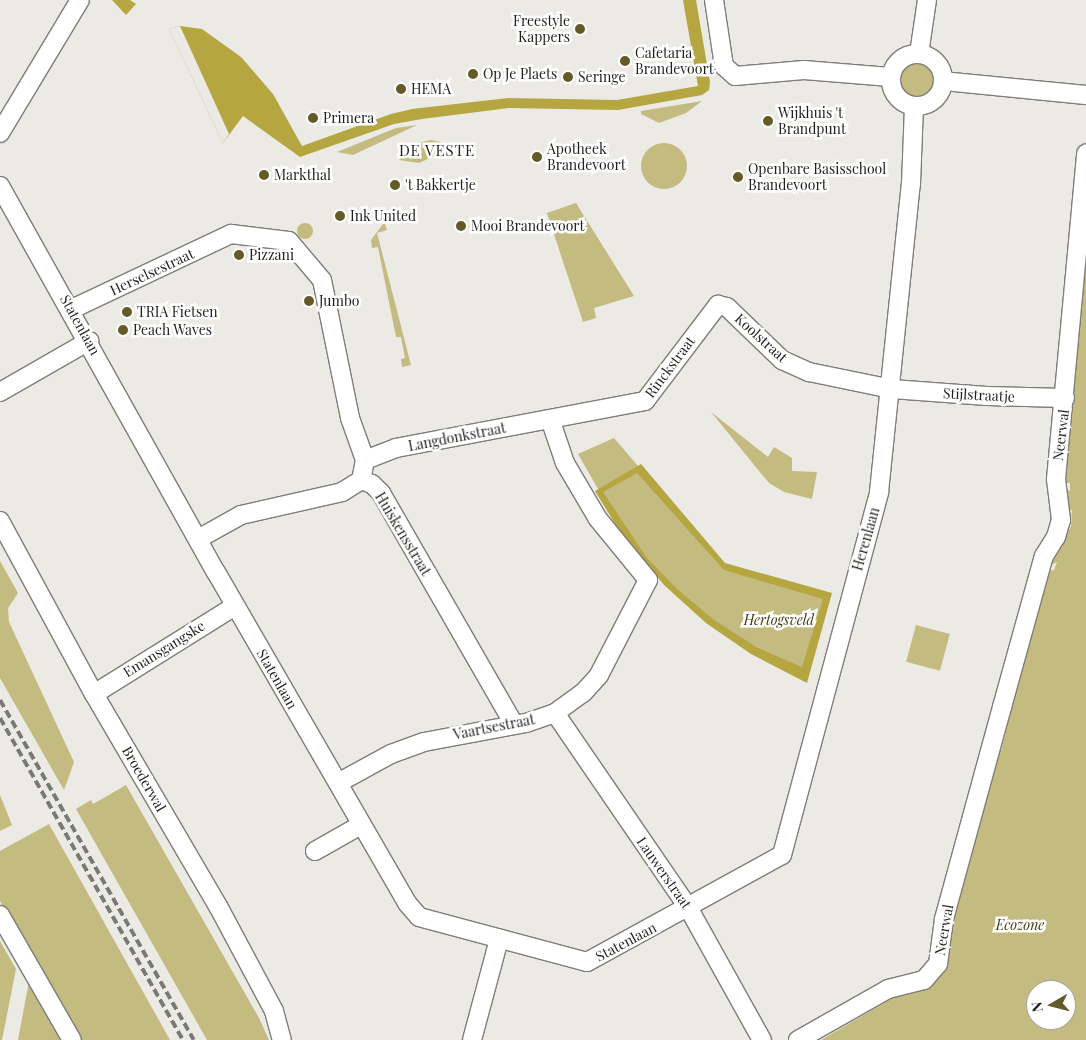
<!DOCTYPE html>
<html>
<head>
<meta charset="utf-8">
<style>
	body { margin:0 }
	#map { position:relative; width:1086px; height:1040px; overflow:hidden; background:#ebeae4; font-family:"Playfair Display",serif }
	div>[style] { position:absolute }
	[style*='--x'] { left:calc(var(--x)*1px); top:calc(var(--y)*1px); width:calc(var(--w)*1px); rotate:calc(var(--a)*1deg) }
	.green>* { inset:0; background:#c4bb80; transform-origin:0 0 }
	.round { border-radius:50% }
	.water>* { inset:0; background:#b6a642 }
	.pier>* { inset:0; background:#ebeae4 }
	.roads { filter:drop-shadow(1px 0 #7e7d77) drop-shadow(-1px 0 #7e7d77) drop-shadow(0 1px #7e7d77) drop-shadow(0 -1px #7e7d77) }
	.minor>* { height:18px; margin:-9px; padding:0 9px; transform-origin:9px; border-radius:9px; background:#fff }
	.minor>.ring { margin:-9px; padding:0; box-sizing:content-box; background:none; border:18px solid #fff; border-radius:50% }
	.rail>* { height:4px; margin-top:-2px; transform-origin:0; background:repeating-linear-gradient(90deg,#7a7a75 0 8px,transparent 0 12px) }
	.dots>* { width:14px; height:14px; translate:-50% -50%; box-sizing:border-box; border:2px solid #fff; border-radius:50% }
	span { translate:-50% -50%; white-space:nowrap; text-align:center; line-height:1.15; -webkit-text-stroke:5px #fff; paint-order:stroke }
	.poi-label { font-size:14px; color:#1e1e1b }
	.right { translate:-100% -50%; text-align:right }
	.left { translate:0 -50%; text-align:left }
	.street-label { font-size:14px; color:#1e1e1b }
	.park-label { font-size:14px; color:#413b10; font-style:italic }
	.neighbourhood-label { font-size:15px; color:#1e1e1b; letter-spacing:1px }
	.north { position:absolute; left:1026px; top:980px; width:50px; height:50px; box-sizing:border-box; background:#fff; border:1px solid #a5a5a4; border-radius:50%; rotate:262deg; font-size:14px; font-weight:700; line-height:20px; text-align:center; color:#1e1e1b }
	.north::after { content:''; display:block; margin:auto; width:18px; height:22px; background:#635a27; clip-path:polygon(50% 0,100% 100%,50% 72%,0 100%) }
</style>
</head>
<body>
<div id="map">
	<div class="green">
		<div class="round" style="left:897px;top:60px;width:40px;height:40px"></div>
		<div style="clip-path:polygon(702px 101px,686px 113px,659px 123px,641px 114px,641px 111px)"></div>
		<div style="clip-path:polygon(417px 125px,353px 155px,337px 152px,396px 128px)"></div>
		<div style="clip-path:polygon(431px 140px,444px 143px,434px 156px,419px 163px,399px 160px,413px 144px)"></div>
		<div class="round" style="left:641px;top:143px;width:46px;height:46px"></div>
		<div style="clip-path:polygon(576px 203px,634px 296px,594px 308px,596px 318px,583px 322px,547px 213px)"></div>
		<div style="clip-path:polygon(evenodd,1086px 218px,1086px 1040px,821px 1040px,898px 995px,905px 995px,899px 992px,914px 989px,949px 934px,995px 751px,1001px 751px,1047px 571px,1054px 570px,1057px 562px,1045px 568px,1066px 527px,1069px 530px,1071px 526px,1072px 509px,1066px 516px,1060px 487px,1070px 491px,1070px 483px,1065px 483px,1065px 474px,1086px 218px,1036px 990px,1066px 990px,1066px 1020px,1036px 1020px,1036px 990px)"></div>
		<div class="round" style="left:297px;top:223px;width:16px;height:16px"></div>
		<div style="clip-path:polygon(383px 224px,385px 224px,387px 230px,377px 233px,411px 365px,402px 367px,401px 359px,405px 358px,401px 337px,396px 337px,378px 247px,372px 248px,371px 240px)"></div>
		<div style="clip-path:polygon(711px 412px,768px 457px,774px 447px,792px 458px,792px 471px,817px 472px,812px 499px,784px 492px,769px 483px)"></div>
		<div style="clip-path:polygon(614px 438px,723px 565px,826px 595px,804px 676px,744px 644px,668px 586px,621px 529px,578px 454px)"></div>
		<div style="clip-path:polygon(0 561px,18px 593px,8px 608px,9px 622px,74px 762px,64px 790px,0 678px)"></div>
		<div style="left:916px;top:625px;width:35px;height:38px;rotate:15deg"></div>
		<div style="clip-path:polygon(126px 785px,259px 1018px,269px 1040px,207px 1040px,76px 809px,91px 800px,93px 804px)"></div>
		<div style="clip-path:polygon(0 795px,12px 825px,0 831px)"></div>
		<div style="clip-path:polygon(49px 824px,170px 1040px,79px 1040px,0 901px,0 851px)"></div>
		<div style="clip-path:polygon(0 941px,16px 969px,2px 1040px,0 1040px)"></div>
		<div style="clip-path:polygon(30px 976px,66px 1040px,18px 1040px)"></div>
	</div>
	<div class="water">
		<div style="clip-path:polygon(112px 0,130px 0,136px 4px,126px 15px)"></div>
		<div style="clip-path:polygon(683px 0,696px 0,710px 82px,709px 90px,702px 95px,618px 110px,509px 108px,422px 119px,394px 124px,300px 157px,243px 116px,223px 143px,169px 29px,180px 26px,202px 29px,241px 57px,273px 94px,302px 146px,391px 114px,412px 109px,508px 98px,617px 100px,698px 86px)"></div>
		<div style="clip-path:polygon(evenodd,641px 464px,725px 563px,832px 593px,807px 683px,751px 654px,706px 623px,664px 585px,620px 532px,595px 491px,641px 464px,637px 473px,724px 570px,823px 599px,802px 667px,758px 648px,714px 620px,677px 589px,647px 558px,603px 492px,637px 473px)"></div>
	</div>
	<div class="pier">
		<div style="clip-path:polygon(180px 26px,229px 134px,223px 143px,169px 29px)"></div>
	</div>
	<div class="roads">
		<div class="minor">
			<div style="--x:714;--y:0;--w:67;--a:81.4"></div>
			<div style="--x:724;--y:66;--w:15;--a:42"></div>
			<div style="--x:735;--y:76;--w:69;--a:-5"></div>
			<div style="--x:804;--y:70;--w:86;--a:4.7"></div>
			<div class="ring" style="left:891px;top:54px;width:34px;height:34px"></div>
			<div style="--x:919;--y:54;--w:55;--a:-81.6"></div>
			<div style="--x:943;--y:81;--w:144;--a:5.6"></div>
			<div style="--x:0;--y:133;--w:155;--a:-59"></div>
			<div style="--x:0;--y:186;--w:442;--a:60.8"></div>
			<div style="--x:216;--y:572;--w:382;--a:60"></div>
			<div style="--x:407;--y:903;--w:18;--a:49"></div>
			<div style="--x:419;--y:917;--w:174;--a:15"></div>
			<div style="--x:587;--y:962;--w:222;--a:-28.8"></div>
			<div style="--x:782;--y:855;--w:376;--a:-75"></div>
			<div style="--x:879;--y:492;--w:310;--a:-84.1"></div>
			<div style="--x:911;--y:184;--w:77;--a:-87.8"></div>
			<div style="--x:72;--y:309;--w:176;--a:-25.3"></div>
			<div style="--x:231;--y:234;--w:58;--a:6.9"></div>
			<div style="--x:289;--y:241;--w:51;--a:49.8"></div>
			<div style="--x:322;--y:280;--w:141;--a:78.5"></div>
			<div style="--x:350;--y:418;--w:45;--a:70.3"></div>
			<div style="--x:365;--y:460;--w:20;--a:101"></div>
			<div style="--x:0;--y:392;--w:103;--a:-29.8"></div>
			<div style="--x:365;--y:460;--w:33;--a:-21"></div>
			<div style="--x:396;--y:448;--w:253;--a:-10.7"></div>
			<div style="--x:645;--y:401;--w:121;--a:-52.8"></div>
			<div style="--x:718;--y:305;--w:9;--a:13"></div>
			<div style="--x:727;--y:307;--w:76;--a:43.9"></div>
			<div style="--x:782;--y:360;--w:30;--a:24"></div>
			<div style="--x:809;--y:372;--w:85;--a:11.6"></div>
			<div style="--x:892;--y:389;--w:95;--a:4.2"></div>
			<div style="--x:987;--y:396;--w:78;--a:1.5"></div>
			<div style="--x:361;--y:480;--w:12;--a:20"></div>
			<div style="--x:372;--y:484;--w:13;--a:45"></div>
			<div style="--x:381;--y:493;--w:267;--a:60.1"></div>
			<div style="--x:0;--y:521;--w:197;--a:61.5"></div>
			<div style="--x:94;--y:694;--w:246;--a:59.7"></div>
			<div style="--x:218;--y:906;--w:119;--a:61.9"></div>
			<div style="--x:274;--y:1011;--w:30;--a:75"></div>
			<div style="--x:198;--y:539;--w:49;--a:-29.2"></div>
			<div style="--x:241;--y:515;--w:104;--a:-12.8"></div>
			<div style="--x:342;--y:492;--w:22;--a:-32"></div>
			<div style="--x:94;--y:694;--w:166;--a:-32"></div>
			<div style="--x:555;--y:713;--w:237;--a:55.6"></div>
			<div style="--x:689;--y:909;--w:150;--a:60.9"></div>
			<div style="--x:338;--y:783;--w:60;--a:-28.7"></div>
			<div style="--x:391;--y:754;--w:35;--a:-20"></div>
			<div style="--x:424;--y:742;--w:104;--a:-10.6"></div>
			<div style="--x:526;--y:723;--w:31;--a:-19"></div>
			<div style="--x:555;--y:713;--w:34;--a:-36"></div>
			<div style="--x:583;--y:693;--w:24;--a:-48"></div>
			<div style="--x:599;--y:675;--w:107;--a:-62.7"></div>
			<div style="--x:648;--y:580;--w:79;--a:-129.3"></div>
			<div style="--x:598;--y:519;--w:65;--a:-120.5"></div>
			<div style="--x:565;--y:463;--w:46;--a:-108.8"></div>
			<div style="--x:315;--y:851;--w:53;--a:-29.5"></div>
			<div style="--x:0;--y:915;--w:144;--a:60.1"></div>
			<div style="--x:472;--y:1040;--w:105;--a:-75"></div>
			<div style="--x:798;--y:1040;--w:103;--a:-29.5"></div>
			<div style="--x:888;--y:989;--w:37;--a:-14"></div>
			<div style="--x:924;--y:980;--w:21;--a:-49"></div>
			<div style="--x:938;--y:964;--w:45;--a:-82.4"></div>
			<div style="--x:944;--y:919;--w:220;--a:-74.7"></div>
			<div style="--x:1002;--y:707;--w:157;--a:-74.5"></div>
			<div style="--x:1044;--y:556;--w:22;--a:-58"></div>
			<div style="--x:1056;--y:537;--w:18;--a:-74"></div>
			<div style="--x:1061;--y:520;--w:41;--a:-97"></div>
			<div style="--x:1056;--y:479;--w:327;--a:-84.7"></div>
		</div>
	</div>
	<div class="rail">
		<div style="--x:0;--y:700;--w:391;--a:60.3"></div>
		<div style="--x:0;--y:718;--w:370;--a:60.4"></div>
	</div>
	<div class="dots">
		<div style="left:580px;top:29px;background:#635a27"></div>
		<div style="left:625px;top:61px;background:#635a27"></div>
		<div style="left:473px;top:74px;background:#635a27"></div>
		<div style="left:568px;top:77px;background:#635a27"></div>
		<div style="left:401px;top:89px;background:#635a27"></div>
		<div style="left:313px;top:118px;background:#635a27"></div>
		<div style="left:768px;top:121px;background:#635a27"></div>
		<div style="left:537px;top:157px;background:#635a27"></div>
		<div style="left:264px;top:175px;background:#635a27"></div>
		<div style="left:738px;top:177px;background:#635a27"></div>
		<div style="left:395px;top:185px;background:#635a27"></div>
		<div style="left:340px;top:216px;background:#635a27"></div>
		<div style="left:461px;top:226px;background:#635a27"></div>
		<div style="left:239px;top:255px;background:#635a27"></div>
		<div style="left:309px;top:301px;background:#635a27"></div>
		<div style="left:127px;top:312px;background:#635a27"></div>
		<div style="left:123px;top:330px;background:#635a27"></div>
	</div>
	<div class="poi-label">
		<span class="right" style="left:570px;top:29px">Freestyle<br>Kappers</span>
		<span class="left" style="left:635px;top:61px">Cafetaria<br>Brandevoort</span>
		<span class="left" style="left:483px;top:74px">Op Je Plaets</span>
		<span class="left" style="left:578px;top:77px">Seringe</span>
		<span class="left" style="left:411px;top:89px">HEMA</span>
		<span class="left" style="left:778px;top:121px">Wijkhuis 't<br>Brandpunt</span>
		<span class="left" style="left:323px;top:118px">Primera</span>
		<span class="left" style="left:547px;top:157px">Apotheek<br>Brandevoort</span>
		<span class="left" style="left:748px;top:177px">Openbare Basisschool<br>Brandevoort</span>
		<span class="left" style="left:274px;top:175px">Markthal</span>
		<span class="left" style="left:405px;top:185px">'t Bakkertje</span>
		<span class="left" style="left:350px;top:216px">Ink United</span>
		<span class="left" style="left:471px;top:226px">Mooi Brandevoort</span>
		<span class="left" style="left:249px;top:255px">Pizzani</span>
		<span class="left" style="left:319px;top:301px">Jumbo</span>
		<span class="left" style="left:137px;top:312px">TRIA Fietsen</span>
		<span class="left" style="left:133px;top:330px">Peach Waves</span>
	</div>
	<div class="street-label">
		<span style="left:152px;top:272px;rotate:-25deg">Herselsestraat</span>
		<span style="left:80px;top:325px;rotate:61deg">Statenlaan</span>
		<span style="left:761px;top:338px;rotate:42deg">Koolstraat</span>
		<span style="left:670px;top:367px;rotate:-53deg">Rinckstraat</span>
		<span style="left:979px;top:395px;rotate:3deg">Stijlstraatje</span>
		<span style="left:1061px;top:435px;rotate:-83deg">Neerwal</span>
		<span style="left:457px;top:437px;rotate:-11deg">Langdonkstraat</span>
		<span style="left:403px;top:534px;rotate:59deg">Huiskensstraat</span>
		<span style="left:866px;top:539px;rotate:-74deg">Herenlaan</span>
		<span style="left:164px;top:649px;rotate:-32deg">Emansgangske</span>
		<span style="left:277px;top:679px;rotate:60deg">Statenlaan</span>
		<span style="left:494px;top:727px;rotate:-11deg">Vaartsestraat</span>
		<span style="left:144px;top:779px;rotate:60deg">Broederwal</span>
		<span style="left:664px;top:873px;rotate:55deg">Lauwerstraat</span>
		<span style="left:944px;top:930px;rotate:-80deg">Neerwal</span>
		<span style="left:626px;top:942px;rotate:-28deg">Statenlaan</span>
	</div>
	<div class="park-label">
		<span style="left:779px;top:620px">Hertogsveld</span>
		<span style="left:1020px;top:925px">Ecozone</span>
	</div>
	<div class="neighbourhood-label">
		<span style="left:437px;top:151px">DE VESTE</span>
	</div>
	<div class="north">N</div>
</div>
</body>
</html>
